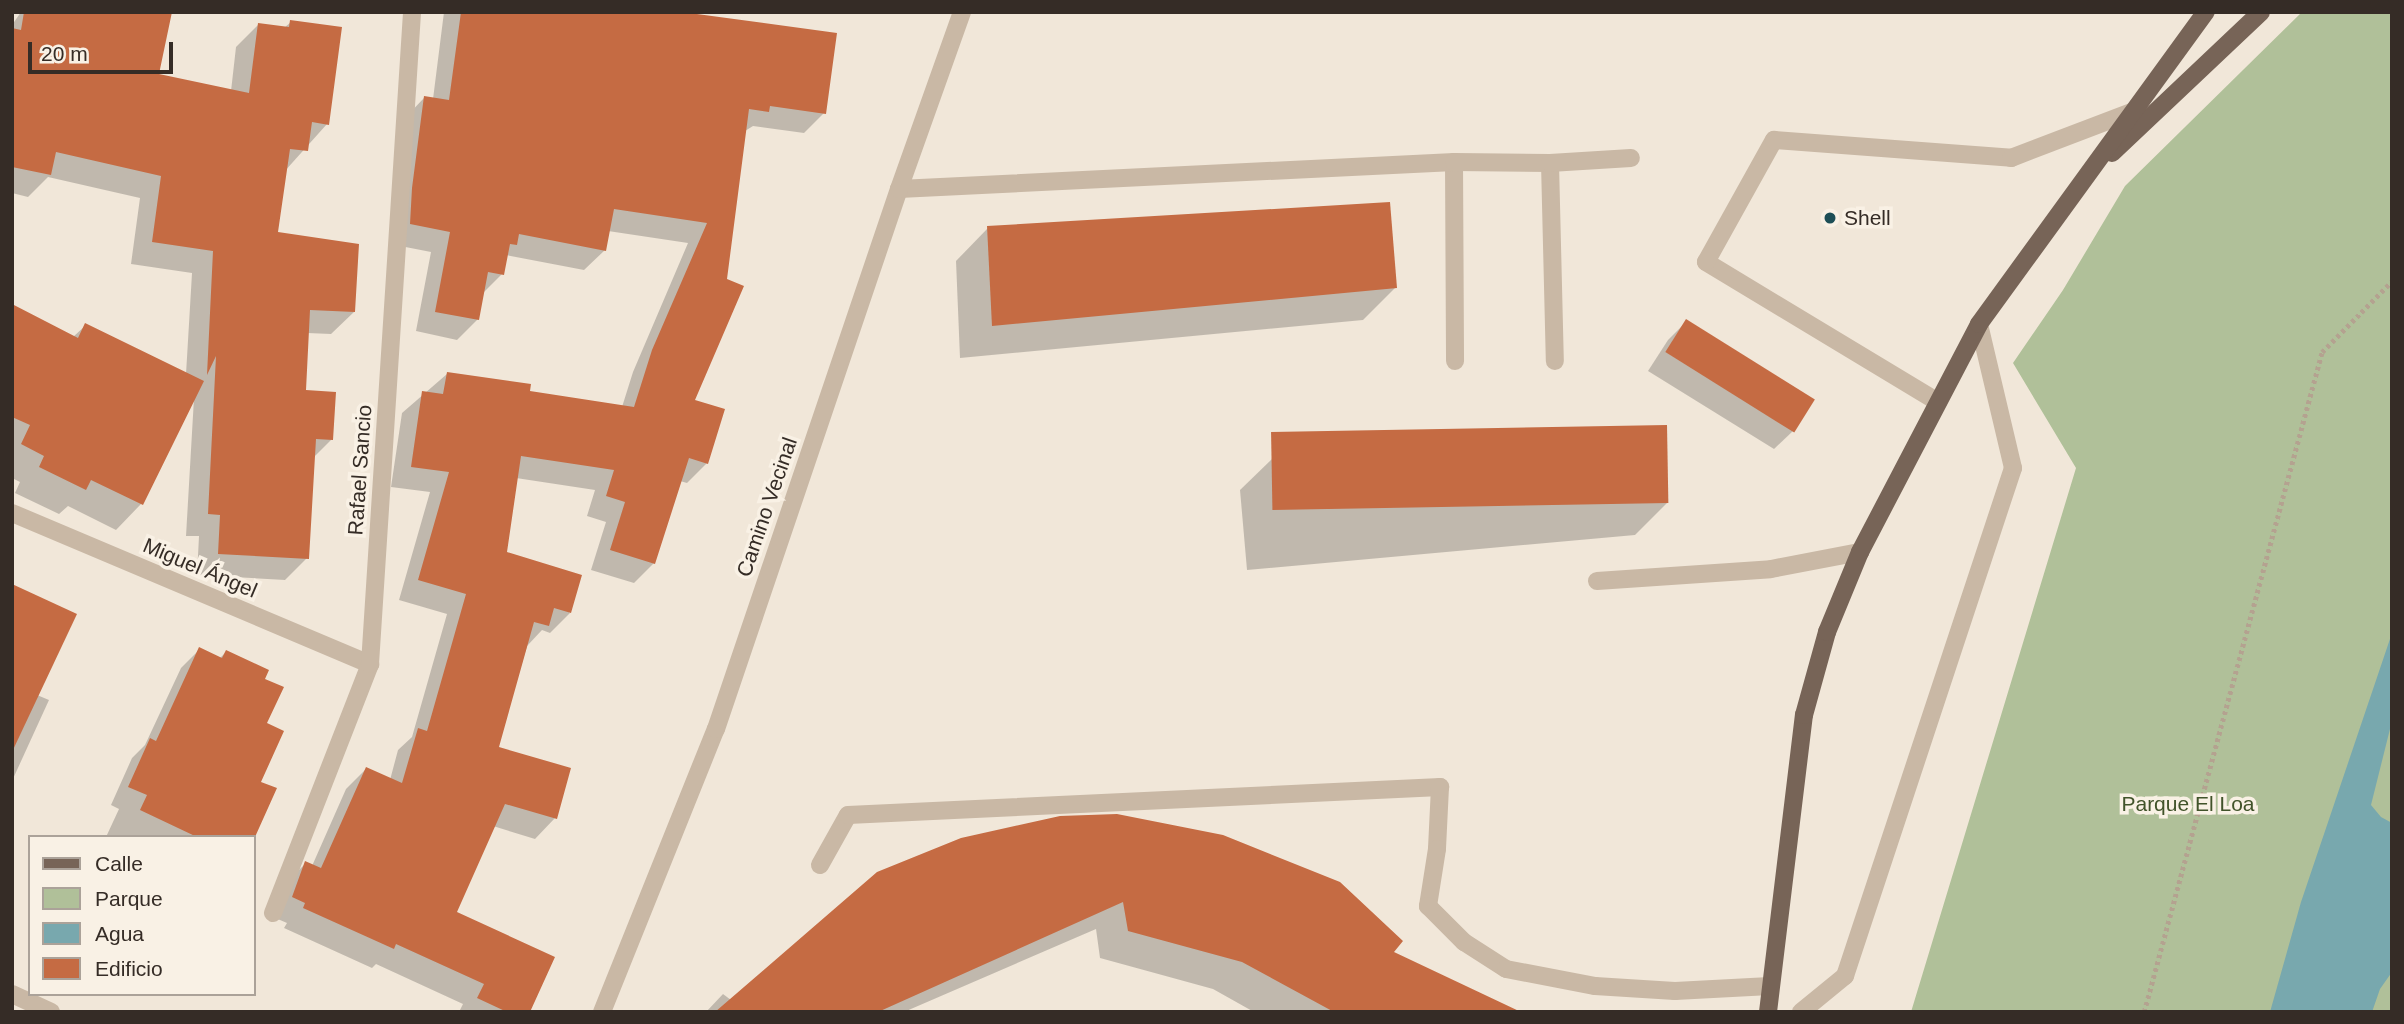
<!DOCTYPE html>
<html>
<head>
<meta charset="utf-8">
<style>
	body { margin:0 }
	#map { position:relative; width:2404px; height:1024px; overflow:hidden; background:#f1e7d9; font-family:Arial,sans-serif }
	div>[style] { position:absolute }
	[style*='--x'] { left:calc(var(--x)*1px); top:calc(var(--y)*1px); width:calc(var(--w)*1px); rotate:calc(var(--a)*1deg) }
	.green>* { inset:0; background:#b0c099 }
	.water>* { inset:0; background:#78a8ae }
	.shadow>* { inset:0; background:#0003 }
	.building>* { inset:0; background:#c56b43; transform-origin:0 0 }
	.path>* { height:4.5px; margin-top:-2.25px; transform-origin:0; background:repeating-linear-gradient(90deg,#b4a290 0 3.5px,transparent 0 7px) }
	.service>* { height:18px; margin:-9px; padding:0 9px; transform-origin:9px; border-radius:9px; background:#c9b8a5 }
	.minor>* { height:18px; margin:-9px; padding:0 9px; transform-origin:9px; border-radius:9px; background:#c9b8a5 }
	.primary>* { height:18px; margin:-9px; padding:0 9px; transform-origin:9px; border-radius:9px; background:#776457 }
	.dots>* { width:19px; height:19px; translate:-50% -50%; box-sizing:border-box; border:4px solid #f9f1e5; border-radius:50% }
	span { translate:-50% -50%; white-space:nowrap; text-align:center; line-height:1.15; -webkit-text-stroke:7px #f9f1e5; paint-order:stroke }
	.poi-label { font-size:21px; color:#352c26 }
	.left { translate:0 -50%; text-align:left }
	.street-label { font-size:21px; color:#352c26 }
	.park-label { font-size:21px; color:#41532a }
	.frame { position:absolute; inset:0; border:14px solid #352c26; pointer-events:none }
	.legend { position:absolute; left:28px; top:835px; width:228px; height:161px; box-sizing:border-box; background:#f9f1e5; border:2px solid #aba299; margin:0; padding:9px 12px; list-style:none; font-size:21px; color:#352c26 }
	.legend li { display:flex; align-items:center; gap:14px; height:35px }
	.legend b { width:35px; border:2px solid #aba299 }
	.scale { position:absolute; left:28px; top:42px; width:145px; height:32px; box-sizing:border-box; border:4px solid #352c26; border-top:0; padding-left:9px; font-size:21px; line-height:24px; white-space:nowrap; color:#352c26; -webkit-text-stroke:5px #f9f1e5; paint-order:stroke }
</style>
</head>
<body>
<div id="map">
	<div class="green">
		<div style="clip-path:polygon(2302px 12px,2392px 12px,2392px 1012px,1911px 1012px,2076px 468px,2013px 363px,2063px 290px,2125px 186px)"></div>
	</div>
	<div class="water">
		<div style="clip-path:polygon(2392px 633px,2392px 721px,2371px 805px,2381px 817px,2392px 823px,2392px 972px,2380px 989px,2372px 1012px,2270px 1012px,2301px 902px)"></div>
	</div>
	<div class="shadow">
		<div style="clip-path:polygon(21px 12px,170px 12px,157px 75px,231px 91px,236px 47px,258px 25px,284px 28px,291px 22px,327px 124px,284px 172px,276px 233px,354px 312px,331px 334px,307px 333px,304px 392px,332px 439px,314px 457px,307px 558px,285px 580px,197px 575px,199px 536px,186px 536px,194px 398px,141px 504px,116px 530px,68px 506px,59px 514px,15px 493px,20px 482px,12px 478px,12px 311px,73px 337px,86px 325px,186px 374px,192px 273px,131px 264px,140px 198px,48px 177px,28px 197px,12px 193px,12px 25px)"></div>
		<div style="clip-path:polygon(444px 12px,680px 12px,824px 113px,804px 133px,753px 126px,745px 131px,693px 401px,707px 463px,687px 483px,680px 481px,654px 563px,634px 583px,591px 570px,606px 522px,587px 516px,595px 490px,516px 478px,505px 554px,570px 613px,550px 633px,542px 630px,527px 646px,497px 748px,555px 818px,535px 839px,493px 826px,455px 913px,528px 1012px,459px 1012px,463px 1004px,376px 964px,372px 968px,284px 928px,287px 923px,273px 917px,286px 883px,306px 863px,312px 866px,346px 789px,366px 769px,390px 780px,398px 750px,412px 737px,447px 614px,399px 600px,430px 492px,391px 487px,402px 413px,447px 374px,528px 393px,622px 407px,633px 372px,688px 243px,608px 231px,605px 250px,584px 270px,506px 255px,502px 274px,482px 294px,478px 319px,457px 340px,416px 331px,431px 252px,390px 244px,404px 119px,424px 98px,433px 99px)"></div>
		<div style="clip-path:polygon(988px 228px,1395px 288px,1363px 320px,960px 358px,956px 261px)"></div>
		<div style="clip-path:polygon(1686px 322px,1793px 431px,1774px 449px,1648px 371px,1668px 340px)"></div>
		<div style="clip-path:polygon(1273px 458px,1667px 503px,1635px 535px,1247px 570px,1240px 490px)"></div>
		<div style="clip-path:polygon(12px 586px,37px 695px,49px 700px,12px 781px)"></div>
		<div style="clip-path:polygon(200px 649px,219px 659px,226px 652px,263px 679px,265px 724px,253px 837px,106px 837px,119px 809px,111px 805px,132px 758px,145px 745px,181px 668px)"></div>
		<div style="clip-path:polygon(962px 839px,1391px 953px,1517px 1012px,1254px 1012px,1213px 989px,1100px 958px,1096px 929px,904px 1012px,706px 1012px,723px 994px,731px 1000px)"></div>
	</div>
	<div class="building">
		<div style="clip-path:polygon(24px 12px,172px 12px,159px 74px,249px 93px,258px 23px,289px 27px,290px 20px,342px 27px,329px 125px,312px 122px,308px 151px,290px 149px,278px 232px,359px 244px,355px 312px,310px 310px,306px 390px,336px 392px,333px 440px,316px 439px,309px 559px,218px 554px,220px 515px,208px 514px,216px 356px,207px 375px,213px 251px,152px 242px,161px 176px,56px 152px,51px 175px,12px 167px,12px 28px,21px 30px)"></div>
		<div style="clip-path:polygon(461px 12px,682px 12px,837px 33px,826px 114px,770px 106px,769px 112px,749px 109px,727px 279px,744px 286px,695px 400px,725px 409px,708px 464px,689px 458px,655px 564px,610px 550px,625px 502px,606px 496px,614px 470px,521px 456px,507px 552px,582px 575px,571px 613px,554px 608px,549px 626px,534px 622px,499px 747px,571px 768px,557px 819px,505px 804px,457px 912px,555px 957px,530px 1012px,507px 1012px,477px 998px,484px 984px,396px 944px,394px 949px,303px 908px,305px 903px,292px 897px,305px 861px,321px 868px,366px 767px,402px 783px,418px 728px,427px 731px,466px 594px,418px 580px,449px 472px,411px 467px,422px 391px,443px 394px,447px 372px,531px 384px,530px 391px,634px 407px,652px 350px,707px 223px,614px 209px,606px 251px,519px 234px,517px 245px,510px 244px,504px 275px,488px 272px,479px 320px,435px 312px,450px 232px,410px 224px,412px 188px,424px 96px,449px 100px)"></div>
		<div style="clip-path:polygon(1390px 202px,1397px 288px,992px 326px,987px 226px)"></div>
		<div style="clip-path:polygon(12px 304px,78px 338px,85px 323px,204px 381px,143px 505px,91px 480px,86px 490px,39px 467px,44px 456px,21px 444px,30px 425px,12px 417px)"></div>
		<div style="left:1686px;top:319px;width:152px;height:39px;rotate:32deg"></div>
		<div style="left:1667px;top:425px;width:78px;height:396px;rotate:89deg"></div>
		<div style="clip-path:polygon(12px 584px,77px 614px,12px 752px)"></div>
		<div style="clip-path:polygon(199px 647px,222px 658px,226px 650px,269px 670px,265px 679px,284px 687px,267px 723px,284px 731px,261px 782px,277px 788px,255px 837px,197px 837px,140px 810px,147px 795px,128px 787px,150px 738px,156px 741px)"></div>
		<div style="clip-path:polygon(1117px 814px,1223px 835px,1340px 882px,1403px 941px,1394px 952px,1521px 1012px,1334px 1012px,1242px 962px,1128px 931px,1123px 902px,878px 1012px,715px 1012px,877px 872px,961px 838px,1060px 816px)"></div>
	</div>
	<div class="path">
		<div style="--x:2144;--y:1012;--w:684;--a:-74.91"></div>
		<div style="--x:2322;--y:352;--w:100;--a:-45.4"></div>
	</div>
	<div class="service">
		<div style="--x:1454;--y:162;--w:199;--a:89.7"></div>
		<div style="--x:1550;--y:163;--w:198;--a:88.6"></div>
		<div style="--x:899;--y:189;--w:556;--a:-2.79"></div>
		<div style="--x:1454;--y:162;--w:96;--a:0.6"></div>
		<div style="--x:1550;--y:163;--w:81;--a:-3.5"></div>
		<div style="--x:1938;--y:402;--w:271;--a:-148.9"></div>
		<div style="--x:1706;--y:262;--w:140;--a:-60.9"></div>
		<div style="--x:1774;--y:140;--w:238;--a:4.3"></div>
		<div style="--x:2011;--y:158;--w:132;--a:-20.9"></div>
		<div style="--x:1597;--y:581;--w:174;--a:-3.9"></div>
		<div style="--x:1771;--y:569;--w:91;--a:-10.8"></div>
		<div style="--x:820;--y:865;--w:57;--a:-60.8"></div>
		<div style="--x:848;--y:815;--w:593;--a:-2.71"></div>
		<div style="--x:1440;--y:787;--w:62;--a:92.8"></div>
		<div style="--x:1437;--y:849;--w:58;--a:99"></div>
		<div style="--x:1428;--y:906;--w:51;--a:45"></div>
		<div style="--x:1464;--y:942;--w:50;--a:32.7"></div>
		<div style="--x:1506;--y:969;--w:91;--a:10.8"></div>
		<div style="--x:1595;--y:986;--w:80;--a:3.6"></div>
		<div style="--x:1675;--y:991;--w:95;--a:-3"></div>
		<div style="--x:1801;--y:1012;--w:57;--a:-39.3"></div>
		<div style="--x:1845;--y:976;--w:535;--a:-71.7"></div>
		<div style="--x:2013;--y:468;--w:148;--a:-103.3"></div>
	</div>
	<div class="minor">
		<div style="--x:12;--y:513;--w:389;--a:22.9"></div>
		<div style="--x:273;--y:913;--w:267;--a:-68.7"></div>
		<div style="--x:370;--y:664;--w:653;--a:-86.31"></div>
		<div style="--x:12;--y:994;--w:43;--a:24.8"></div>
		<div style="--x:602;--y:1012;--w:305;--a:-68.1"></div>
		<div style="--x:716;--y:729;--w:570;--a:-71.28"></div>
		<div style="--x:899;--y:189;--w:188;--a:-70.4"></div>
	</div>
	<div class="primary">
		<div style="--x:2112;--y:153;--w:205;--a:-43.4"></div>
		<div style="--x:1768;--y:1012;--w:299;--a:-83.1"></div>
		<div style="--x:1804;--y:715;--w:86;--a:-74.5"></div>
		<div style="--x:1827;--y:632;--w:87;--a:-67.6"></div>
		<div style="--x:1860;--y:552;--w:257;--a:-62.4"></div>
		<div style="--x:1979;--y:324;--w:386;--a:-54"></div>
	</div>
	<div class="dots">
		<div style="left:1830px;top:218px;background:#1d4e56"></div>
	</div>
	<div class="poi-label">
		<span class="left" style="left:1844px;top:218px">Shell</span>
	</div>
	<div class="street-label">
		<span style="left:360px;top:470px;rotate:-86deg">Rafael Sancio</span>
		<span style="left:767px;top:507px;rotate:-71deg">Camino Vecinal</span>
		<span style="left:200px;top:568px;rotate:23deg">Miguel Ángel</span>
	</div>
	<div class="park-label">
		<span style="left:2188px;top:804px">Parque El Loa</span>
	</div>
	<div class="frame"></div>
	<ul class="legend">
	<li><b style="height:9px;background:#776457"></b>Calle</li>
	<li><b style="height:19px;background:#b0c099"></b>Parque</li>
	<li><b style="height:19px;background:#78a8ae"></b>Agua</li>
	<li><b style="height:19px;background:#c56b43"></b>Edificio</li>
	</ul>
	<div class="scale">20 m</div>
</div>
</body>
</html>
